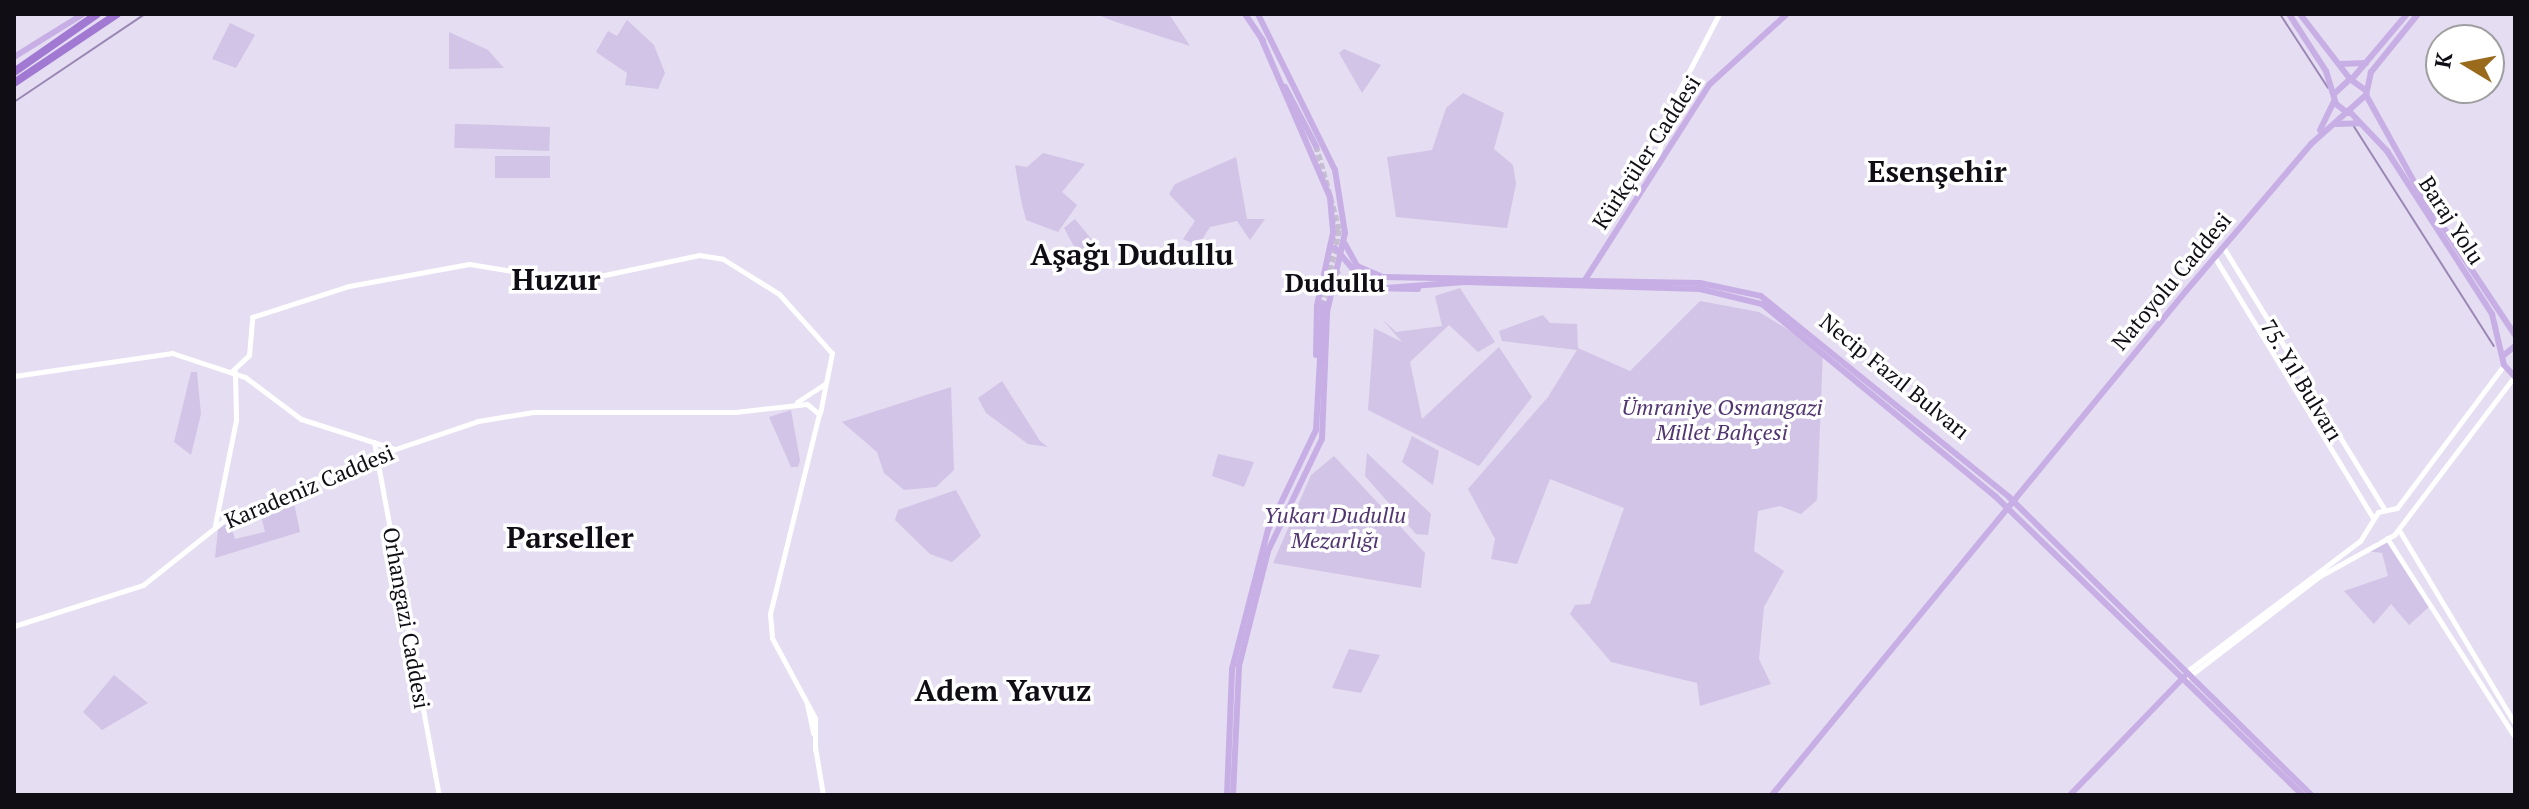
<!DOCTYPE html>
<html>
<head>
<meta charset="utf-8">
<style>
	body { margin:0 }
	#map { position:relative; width:2529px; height:809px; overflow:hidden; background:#e5ddf1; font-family:"PT Serif",serif }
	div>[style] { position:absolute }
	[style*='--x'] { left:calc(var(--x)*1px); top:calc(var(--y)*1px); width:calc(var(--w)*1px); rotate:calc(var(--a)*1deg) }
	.green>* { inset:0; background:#d2c4e6; transform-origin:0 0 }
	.stream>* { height:2px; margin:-1px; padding:0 1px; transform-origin:1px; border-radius:1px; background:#9a87b6 }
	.major-tunnel>* { height:6px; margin-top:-3px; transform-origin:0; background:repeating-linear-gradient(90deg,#c5bed0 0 6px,transparent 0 9px) }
	.minor>* { height:5px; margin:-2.5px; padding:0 2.5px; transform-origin:2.5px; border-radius:2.5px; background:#fff }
	.major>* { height:6px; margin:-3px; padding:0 3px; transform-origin:3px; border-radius:3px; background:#c7afe5 }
	.highway>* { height:8px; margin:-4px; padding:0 4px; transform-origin:4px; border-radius:4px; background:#a179d3 }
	span { translate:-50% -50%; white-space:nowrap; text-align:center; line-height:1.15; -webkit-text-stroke:7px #fff; paint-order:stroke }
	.street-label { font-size:22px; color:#100d14 }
	.park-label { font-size:22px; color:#513571; font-style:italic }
	.quarter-label { font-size:26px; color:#100d14; font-weight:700 }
	.district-label { font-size:30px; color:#100d14; font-weight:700 }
	.frame { position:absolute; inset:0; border:16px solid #100d14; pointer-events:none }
	.north { position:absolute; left:2425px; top:24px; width:80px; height:80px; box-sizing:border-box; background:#fff; border:2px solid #9f9ea1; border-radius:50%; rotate:280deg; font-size:22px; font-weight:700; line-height:32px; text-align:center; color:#100d14 }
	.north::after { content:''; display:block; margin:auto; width:28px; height:36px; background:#9b6b1d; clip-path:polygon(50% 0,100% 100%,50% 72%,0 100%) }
</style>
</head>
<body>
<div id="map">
	<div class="green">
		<div style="clip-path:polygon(1096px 14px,1169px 14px,1190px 46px,1116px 22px)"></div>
		<div style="clip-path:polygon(627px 20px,654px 45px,665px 73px,658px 89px,625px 85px,627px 73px,596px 52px,608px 31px,617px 36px)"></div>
		<div style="clip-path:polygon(230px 23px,255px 35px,236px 68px,212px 59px)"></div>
		<div style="clip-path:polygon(449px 32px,488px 50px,504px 68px,449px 69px)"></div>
		<div style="clip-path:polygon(1344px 49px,1381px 65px,1362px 93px,1339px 53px)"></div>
		<div style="clip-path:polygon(1463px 93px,1504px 113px,1494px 149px,1513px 165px,1516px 184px,1507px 228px,1396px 217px,1387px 157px,1432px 150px,1446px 108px)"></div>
		<div style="left:550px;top:127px;width:24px;height:95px;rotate:92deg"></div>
		<div style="clip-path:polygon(1043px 153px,1085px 164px,1062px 192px,1077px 205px,1058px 232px,1026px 220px,1021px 200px,1015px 165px,1027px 167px)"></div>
		<div style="left:550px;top:156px;width:22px;height:55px;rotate:90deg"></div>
		<div style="clip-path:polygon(1236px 157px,1247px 219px,1265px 219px,1250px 240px,1237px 221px,1210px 227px,1198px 246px,1183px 239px,1195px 221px,1169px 194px,1175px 184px)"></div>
		<div style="clip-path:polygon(1075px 219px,1101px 251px,1084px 265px,1064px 228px)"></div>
		<div style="clip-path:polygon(1460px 288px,1495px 342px,1478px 352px,1449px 325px,1410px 362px,1422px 419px,1499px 347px,1532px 397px,1479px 466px,1368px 410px,1374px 328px,1402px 342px,1382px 319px,1396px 332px,1442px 326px,1435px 296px)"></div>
		<div style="clip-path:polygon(1700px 301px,1759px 312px,1823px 351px,1817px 500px,1801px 514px,1780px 506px,1758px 511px,1754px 551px,1784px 571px,1764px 607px,1759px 659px,1771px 684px,1700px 706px,1697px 683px,1611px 662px,1570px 614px,1575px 605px,1590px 604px,1624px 508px,1550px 479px,1517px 564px,1491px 559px,1495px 539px,1468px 489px,1548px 397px,1577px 350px,1502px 341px,1499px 331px,1543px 315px,1550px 323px,1577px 324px,1578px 348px,1630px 371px)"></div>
		<div style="clip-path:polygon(191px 372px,197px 372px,201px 414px,191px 455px,174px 442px)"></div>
		<div style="clip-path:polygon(1002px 381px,1040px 441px,1048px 447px,1028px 444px,986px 413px,978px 398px)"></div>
		<div style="clip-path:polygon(951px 387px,954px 470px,936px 487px,904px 490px,884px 473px,877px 452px,842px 422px)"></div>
		<div style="clip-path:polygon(791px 410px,800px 460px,798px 467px,791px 467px,769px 417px)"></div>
		<div style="clip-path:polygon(1412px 436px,1439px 451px,1433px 485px,1402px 462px)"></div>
		<div style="clip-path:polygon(1367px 453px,1431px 514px,1428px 535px,1416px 534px,1365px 476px)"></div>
		<div style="clip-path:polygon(1218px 454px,1254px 462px,1244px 487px,1212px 476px)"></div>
		<div style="clip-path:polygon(1334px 456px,1425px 553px,1421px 588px,1273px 563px,1311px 475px)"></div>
		<div style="clip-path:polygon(956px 490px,981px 536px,952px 562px,930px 554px,895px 520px,898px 510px)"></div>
		<div style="clip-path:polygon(292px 493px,300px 532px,215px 558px,218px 529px,230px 522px,235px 539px,265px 532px,259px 508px)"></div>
		<div style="clip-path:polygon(2378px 541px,2388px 543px,2430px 606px,2409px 625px,2391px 604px,2374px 624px,2344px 591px,2388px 576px,2382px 553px,2366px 551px)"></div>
		<div style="clip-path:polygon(1349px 649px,1380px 655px,1361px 693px,1332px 688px)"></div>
		<div style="clip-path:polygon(114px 675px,148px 703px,102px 730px,83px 712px)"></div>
	</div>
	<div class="stream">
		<div style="--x:2280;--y:14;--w:88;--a:57"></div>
		<div style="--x:14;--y:102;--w:158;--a:-33.9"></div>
		<div style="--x:2353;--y:125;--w:262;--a:57.5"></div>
	</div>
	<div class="major-tunnel">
		<div style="--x:1316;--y:146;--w:87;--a:74.7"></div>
		<div style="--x:1339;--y:230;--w:76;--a:102.2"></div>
		<div style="--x:1335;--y:270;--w:21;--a:49"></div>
		<div style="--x:1349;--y:286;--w:26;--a:7"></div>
	</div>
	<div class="minor">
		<div style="--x:1653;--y:171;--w:72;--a:-73.8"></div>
		<div style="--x:1673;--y:102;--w:99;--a:-62.4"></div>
		<div style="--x:2223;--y:247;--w:308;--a:58.4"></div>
		<div style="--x:2215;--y:258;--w:304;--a:58.7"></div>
		<div style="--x:232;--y:371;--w:23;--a:-43"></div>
		<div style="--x:249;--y:355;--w:38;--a:-85"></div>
		<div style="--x:252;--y:317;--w:102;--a:-17.7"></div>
		<div style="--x:349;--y:286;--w:122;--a:-10.4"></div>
		<div style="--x:469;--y:264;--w:108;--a:9"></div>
		<div style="--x:576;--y:281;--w:126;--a:-11.9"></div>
		<div style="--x:699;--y:255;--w:24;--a:9"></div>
		<div style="--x:723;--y:259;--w:66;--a:32"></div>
		<div style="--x:779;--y:294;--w:79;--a:48.1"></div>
		<div style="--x:832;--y:353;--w:61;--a:101.3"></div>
		<div style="--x:14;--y:376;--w:160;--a:-8.3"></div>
		<div style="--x:172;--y:353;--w:77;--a:18.2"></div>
		<div style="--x:245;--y:377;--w:70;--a:36.9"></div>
		<div style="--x:301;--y:419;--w:99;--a:17.7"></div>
		<div style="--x:797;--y:402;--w:33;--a:-33"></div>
		<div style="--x:374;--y:442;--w:359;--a:79.6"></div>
		<div style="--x:215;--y:525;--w:107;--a:-78.7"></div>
		<div style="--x:236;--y:420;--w:48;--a:-91.2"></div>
		<div style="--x:2399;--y:530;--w:226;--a:59.1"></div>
		<div style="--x:2387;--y:538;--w:237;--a:57.3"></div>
		<div style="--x:14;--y:626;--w:135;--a:-17.6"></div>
		<div style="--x:143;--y:585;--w:106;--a:-38.5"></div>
		<div style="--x:226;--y:519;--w:137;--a:-23.7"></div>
		<div style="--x:351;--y:464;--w:134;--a:-18.7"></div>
		<div style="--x:478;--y:421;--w:56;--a:-9.3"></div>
		<div style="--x:533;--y:412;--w:202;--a:0"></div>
		<div style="--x:735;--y:412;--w:72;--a:-6.3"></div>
		<div style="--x:807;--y:404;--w:16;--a:40"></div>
		<div style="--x:819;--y:414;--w:206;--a:103.8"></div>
		<div style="--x:770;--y:614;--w:24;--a:85"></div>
		<div style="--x:772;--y:638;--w:91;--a:61.7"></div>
		<div style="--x:815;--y:718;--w:31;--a:90"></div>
		<div style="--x:2186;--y:672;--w:218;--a:-37"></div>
		<div style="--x:2360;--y:541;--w:34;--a:-58"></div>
		<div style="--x:2378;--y:512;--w:19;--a:-12"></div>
		<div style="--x:2397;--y:508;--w:179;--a:-53.2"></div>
		<div style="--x:2187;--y:678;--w:168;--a:-37.5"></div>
		<div style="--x:2320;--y:576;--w:85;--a:-29"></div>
		<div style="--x:2394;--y:535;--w:198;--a:-52.8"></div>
		<div style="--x:807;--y:704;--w:30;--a:78"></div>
		<div style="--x:815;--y:747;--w:49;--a:80.5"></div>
	</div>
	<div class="major">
		<div style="--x:1245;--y:14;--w:32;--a:56"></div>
		<div style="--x:2289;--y:14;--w:68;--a:57"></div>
		<div style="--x:2326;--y:71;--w:34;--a:73"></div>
		<div style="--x:2336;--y:104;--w:15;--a:37"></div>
		<div style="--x:2300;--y:14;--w:82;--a:52.4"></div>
		<div style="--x:2418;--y:14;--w:75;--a:129"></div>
		<div style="--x:2371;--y:72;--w:24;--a:102"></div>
		<div style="--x:2366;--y:95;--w:107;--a:61"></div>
		<div style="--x:2418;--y:189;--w:175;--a:56.4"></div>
		<div style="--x:1262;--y:40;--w:171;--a:66.6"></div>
		<div style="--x:1330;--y:197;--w:36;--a:85"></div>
		<div style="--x:1333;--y:233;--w:75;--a:102.4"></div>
		<div style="--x:1317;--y:306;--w:49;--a:91.2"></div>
		<div style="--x:14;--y:57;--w:81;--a:-31.9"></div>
		<div style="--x:2340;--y:64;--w:26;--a:-2"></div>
		<div style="--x:2352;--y:79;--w:85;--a:-49.8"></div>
		<div style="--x:1285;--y:87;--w:67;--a:62.3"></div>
		<div style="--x:2334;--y:94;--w:22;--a:-43"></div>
		<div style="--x:2350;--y:79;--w:19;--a:36"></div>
		<div style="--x:2350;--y:112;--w:54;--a:46.5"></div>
		<div style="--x:2387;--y:151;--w:194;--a:57.2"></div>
		<div style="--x:2492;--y:314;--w:52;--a:76.8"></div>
		<div style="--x:2504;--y:365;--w:16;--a:47"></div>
		<div style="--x:2336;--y:124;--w:24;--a:-2"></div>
		<div style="--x:2320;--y:130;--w:32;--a:-64"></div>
		<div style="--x:1345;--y:244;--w:25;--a:61"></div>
		<div style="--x:1357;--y:266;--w:28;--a:23"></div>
		<div style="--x:1383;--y:277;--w:317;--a:1.1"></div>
		<div style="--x:1700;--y:283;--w:62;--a:12"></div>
		<div style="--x:1761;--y:296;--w:319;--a:39"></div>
		<div style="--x:2009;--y:497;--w:424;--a:44.6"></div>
		<div style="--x:1335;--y:248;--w:52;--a:49.6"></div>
		<div style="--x:1369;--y:288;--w:49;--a:1.2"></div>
		<div style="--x:1583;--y:283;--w:236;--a:-57.5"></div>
		<div style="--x:1710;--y:84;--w:104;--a:-42.3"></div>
		<div style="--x:1386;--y:288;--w:79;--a:-4.3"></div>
		<div style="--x:1465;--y:282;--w:235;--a:1.7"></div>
		<div style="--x:1700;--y:289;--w:64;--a:13.6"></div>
		<div style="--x:1762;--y:304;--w:302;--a:39.5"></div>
		<div style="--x:1995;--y:496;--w:429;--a:44.2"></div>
		<div style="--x:2504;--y:355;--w:14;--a:-39"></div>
		<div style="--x:1227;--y:795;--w:126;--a:-87.7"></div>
		<div style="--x:1232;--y:669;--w:144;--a:-75.5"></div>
		<div style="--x:1268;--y:530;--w:111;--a:-64.4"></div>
		<div style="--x:1316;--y:430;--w:126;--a:-86.8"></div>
		<div style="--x:1233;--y:795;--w:129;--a:-87.3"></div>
		<div style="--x:1239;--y:666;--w:119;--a:-75.8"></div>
		<div style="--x:1268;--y:551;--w:124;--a:-64.3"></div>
		<div style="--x:1322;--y:439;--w:127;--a:-87.7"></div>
		<div style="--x:1327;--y:312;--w:81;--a:-77.2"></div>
		<div style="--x:1345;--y:233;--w:64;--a:-99"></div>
		<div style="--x:1335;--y:170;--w:174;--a:-116.3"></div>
		<div style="--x:1772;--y:795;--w:652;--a:-50.6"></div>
		<div style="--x:2186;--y:291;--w:193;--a:-49.6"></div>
		<div style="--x:2311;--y:144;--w:74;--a:-41.7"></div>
		<div style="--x:2070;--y:795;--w:164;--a:-46"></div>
	</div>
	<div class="highway">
		<div style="--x:14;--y:72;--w:101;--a:-34.9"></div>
		<div style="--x:14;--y:83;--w:124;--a:-33.8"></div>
	</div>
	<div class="street-label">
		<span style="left:1646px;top:152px;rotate:-57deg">Kürkçüler Caddesi</span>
		<span style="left:2452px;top:220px;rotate:57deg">Baraj Yolu</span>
		<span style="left:2171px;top:281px;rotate:-50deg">Natoyolu Caddesi</span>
		<span style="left:1895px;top:376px;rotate:39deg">Necip Fazıl Bulvarı</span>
		<span style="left:2302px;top:380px;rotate:59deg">75. Yıl Bulvarı</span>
		<span style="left:309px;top:486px;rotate:-23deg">Karadeniz Caddesi</span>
		<span style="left:407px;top:618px;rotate:80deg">Orhangazi Caddesi</span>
	</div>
	<div class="park-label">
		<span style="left:1722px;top:419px">Ümraniye Osmangazi<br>Millet Bahçesi</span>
		<span style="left:1335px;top:527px">Yukarı Dudullu<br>Mezarlığı</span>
	</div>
	<div class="quarter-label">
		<span style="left:1335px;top:283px">Dudullu</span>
	</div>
	<div class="district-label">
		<span style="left:1937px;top:171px">Esenşehir</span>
		<span style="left:1132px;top:254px">Aşağı Dudullu</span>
		<span style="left:556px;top:279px">Huzur</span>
		<span style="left:570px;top:537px">Parseller</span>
		<span style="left:1003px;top:690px">Adem Yavuz</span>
	</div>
	<div class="frame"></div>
	<div class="north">K</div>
</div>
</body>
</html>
